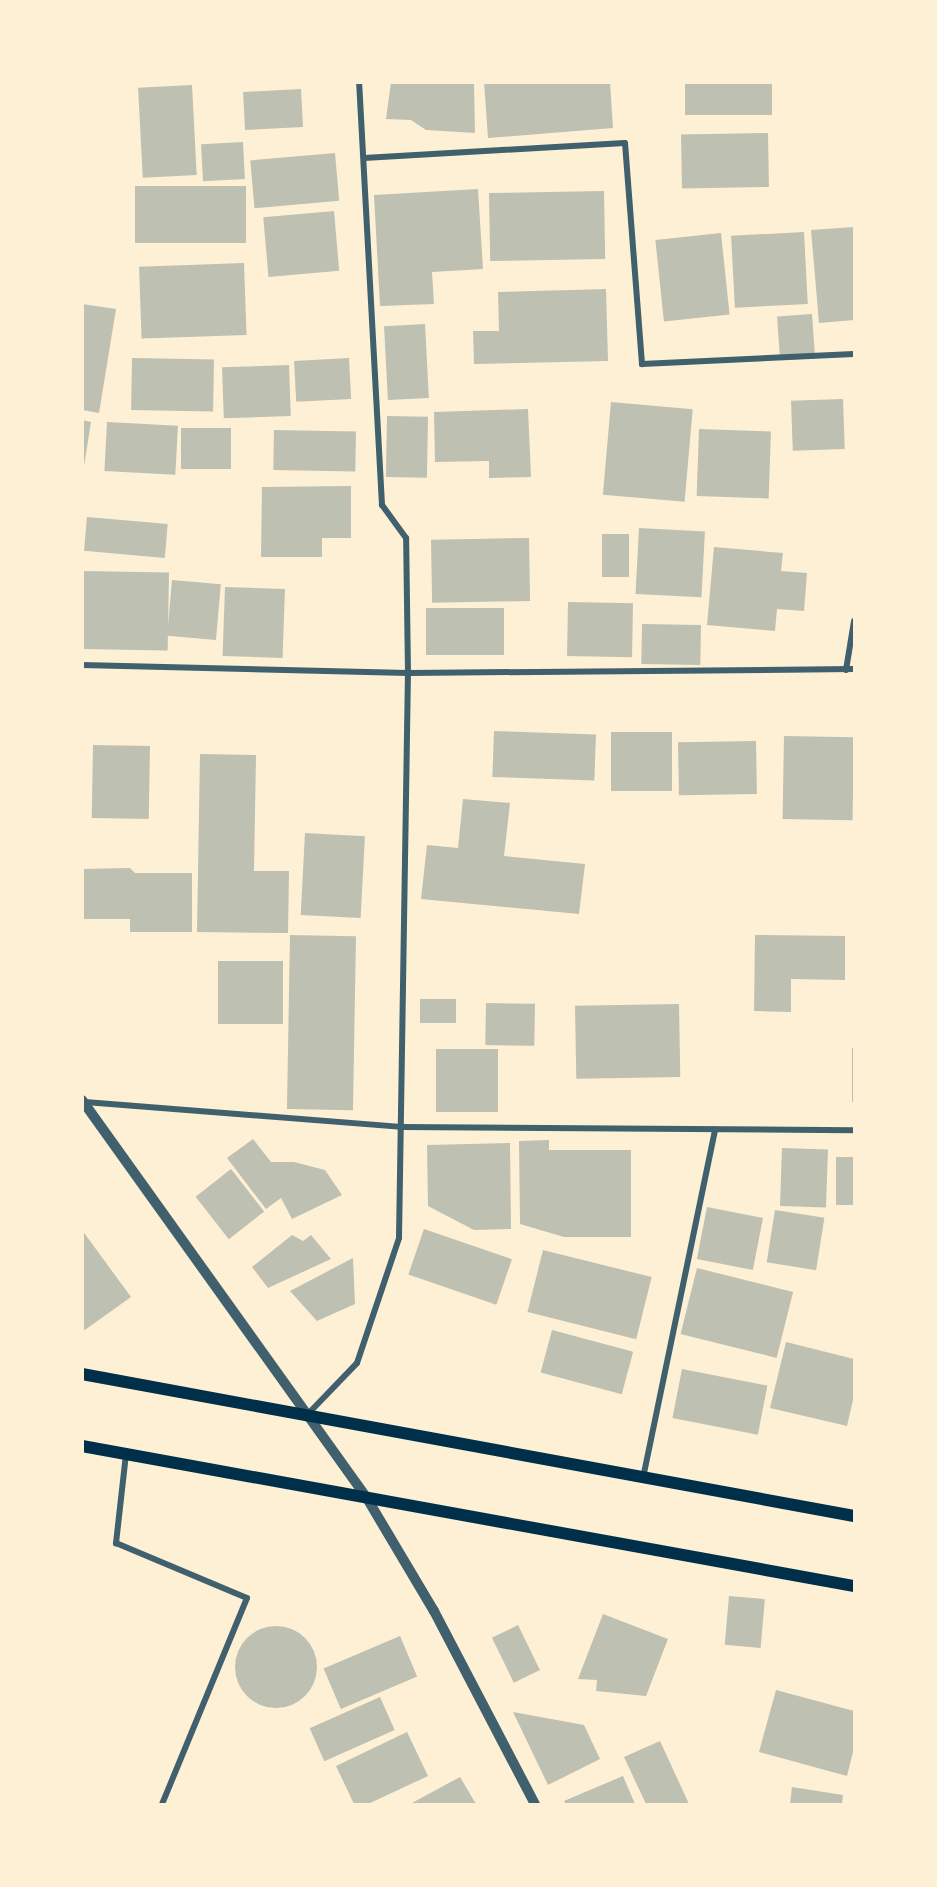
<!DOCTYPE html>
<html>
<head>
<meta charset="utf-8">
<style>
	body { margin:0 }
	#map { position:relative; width:937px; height:1887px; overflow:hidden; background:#fdf0d5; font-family:Lato,sans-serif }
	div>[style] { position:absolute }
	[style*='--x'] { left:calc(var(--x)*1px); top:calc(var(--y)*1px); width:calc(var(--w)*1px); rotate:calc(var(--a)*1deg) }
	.building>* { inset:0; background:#bec0b2; transform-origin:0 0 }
	.round { border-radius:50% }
	.minor>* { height:6px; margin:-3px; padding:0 3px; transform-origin:3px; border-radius:3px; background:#3f606c }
	.tertiary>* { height:10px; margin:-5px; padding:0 5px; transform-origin:5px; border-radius:5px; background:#3f606c }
	.secondary>* { height:12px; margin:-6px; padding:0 6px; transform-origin:6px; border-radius:6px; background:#003049 }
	span { translate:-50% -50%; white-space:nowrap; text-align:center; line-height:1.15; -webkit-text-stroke:6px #fdf0d5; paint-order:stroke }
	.frame { position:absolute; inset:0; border:84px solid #fdf0d5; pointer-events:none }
</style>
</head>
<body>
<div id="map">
	<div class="building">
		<div style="clip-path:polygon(391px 82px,474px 82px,475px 133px,426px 130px,411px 120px,386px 119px)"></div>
		<div style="clip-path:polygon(484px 82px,610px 82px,613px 128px,488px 138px)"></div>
		<div style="left:685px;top:82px;width:87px;height:33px"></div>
		<div style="left:192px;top:85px;width:90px;height:54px;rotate:87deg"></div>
		<div style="left:301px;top:89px;width:38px;height:58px;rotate:87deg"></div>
		<div style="left:768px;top:133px;width:54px;height:87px;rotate:89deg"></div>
		<div style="left:243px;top:142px;width:37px;height:42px;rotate:87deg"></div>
		<div style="left:335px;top:153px;width:48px;height:85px;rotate:85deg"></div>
		<div style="left:135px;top:186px;width:111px;height:57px"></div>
		<div style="clip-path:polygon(478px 189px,483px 269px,432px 272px,434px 304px,380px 306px,374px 195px)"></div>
		<div style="left:604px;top:191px;width:68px;height:115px;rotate:89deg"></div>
		<div style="left:334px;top:211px;width:60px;height:71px;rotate:85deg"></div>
		<div style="clip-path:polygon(854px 227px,854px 320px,819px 323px,811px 230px)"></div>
		<div style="left:804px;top:232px;width:72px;height:73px;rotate:87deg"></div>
		<div style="left:721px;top:233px;width:82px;height:66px;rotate:84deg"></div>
		<div style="left:244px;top:263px;width:72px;height:105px;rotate:88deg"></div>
		<div style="clip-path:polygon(606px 289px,608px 361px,474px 364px,473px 331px,499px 331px,498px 292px)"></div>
		<div style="clip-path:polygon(82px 304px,116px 309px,99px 413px,82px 410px)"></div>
		<div style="left:812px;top:314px;width:44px;height:35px;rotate:86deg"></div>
		<div style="left:425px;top:324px;width:74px;height:41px;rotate:87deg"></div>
		<div style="left:132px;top:358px;width:82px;height:52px;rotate:1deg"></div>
		<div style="left:349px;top:358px;width:41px;height:55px;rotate:87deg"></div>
		<div style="left:289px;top:365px;width:51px;height:67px;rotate:88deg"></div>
		<div style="left:843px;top:399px;width:50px;height:52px;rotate:88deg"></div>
		<div style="left:611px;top:402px;width:82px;height:93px;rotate:5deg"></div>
		<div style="clip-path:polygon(528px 409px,531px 477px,489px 478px,489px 461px,435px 462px,434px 412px)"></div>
		<div style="left:387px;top:416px;width:41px;height:61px;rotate:1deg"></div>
		<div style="clip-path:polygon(82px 420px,91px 422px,84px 466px,82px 466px)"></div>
		<div style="left:107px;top:422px;width:71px;height:49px;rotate:3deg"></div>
		<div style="left:181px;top:428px;width:50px;height:41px"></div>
		<div style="left:699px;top:429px;width:72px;height:67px;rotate:2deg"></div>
		<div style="left:274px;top:430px;width:82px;height:40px;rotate:1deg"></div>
		<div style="clip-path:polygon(351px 486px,351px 538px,322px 538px,322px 557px,261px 557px,262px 487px)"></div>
		<div style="left:87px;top:517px;width:81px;height:34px;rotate:5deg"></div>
		<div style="left:639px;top:528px;width:66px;height:66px;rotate:3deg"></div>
		<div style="left:602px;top:534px;width:27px;height:43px"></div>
		<div style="left:529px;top:538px;width:63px;height:98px;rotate:89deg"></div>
		<div style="clip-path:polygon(714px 547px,783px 553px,781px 571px,807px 573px,804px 611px,777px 609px,775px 631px,707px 625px)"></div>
		<div style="left:82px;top:571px;width:87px;height:78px;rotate:1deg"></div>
		<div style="left:172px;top:580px;width:49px;height:56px;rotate:5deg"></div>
		<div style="left:225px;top:587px;width:60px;height:69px;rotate:2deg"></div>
		<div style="left:568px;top:602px;width:65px;height:54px;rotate:1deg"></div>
		<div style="left:504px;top:608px;width:47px;height:78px;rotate:90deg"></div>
		<div style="left:642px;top:624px;width:59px;height:40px;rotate:1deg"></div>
		<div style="left:494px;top:731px;width:102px;height:46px;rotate:2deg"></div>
		<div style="left:672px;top:732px;width:59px;height:61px;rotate:90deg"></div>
		<div style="left:784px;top:736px;width:70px;height:83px;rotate:1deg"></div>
		<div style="left:756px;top:741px;width:53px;height:78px;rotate:89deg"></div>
		<div style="left:93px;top:745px;width:57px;height:73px;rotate:1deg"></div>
		<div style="clip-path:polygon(200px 754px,256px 755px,254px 871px,289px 871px,288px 933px,197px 932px)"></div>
		<div style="clip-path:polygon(463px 799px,510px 803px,504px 856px,585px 864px,579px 914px,421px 899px,427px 845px,458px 848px)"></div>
		<div style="left:305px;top:833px;width:60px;height:82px;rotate:3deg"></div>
		<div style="clip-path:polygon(130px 868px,135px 873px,192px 873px,192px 932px,130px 932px,130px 919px,82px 919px,82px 869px)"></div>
		<div style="left:290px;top:935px;width:66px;height:174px;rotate:1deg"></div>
		<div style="clip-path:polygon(755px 935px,845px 936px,845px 980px,791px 979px,791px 1012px,754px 1011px)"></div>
		<div style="left:283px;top:961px;width:63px;height:65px;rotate:90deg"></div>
		<div style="left:420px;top:999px;width:36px;height:24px"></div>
		<div style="left:486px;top:1003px;width:49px;height:42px;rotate:1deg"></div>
		<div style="left:679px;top:1004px;width:73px;height:104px;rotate:89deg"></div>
		<div style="left:852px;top:1048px;width:2px;height:54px"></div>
		<div style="left:436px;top:1049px;width:62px;height:63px"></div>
		<div style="clip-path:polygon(253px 1139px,271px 1162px,294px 1162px,325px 1170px,342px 1195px,292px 1219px,281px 1198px,266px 1209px,227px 1158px)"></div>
		<div style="clip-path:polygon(549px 1140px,549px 1150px,631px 1150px,631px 1237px,564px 1237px,520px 1224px,519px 1141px)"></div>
		<div style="clip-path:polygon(510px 1143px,511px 1229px,474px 1230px,428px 1206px,427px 1145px)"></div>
		<div style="left:782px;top:1148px;width:46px;height:58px;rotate:2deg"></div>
		<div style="left:836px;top:1157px;width:18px;height:48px"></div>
		<div style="left:231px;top:1169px;width:54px;height:45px;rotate:52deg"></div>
		<div style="left:707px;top:1207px;width:57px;height:53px;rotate:11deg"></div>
		<div style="left:775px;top:1210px;width:50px;height:53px;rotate:9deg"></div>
		<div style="left:424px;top:1229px;width:93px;height:48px;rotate:19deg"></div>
		<div style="clip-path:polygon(82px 1230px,131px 1297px,82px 1332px)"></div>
		<div style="clip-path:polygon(292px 1235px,303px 1241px,311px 1235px,331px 1259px,268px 1288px,252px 1267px)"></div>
		<div style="left:543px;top:1250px;width:112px;height:64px;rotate:14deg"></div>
		<div style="clip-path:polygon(353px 1258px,355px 1304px,317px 1321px,290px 1291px)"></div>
		<div style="left:697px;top:1268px;width:99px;height:68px;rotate:14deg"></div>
		<div style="left:552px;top:1330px;width:84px;height:44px;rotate:15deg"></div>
		<div style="clip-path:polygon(786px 1342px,854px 1359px,854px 1396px,847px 1426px,770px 1408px)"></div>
		<div style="left:682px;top:1369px;width:87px;height:50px;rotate:11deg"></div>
		<div style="left:729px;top:1596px;width:36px;height:49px;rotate:5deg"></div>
		<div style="clip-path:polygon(603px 1614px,668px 1639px,646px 1696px,596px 1691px,597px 1680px,578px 1679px)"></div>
		<div style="left:518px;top:1625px;width:50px;height:29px;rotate:64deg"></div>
		<div class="round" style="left:235px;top:1626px;width:82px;height:82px"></div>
		<div style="left:400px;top:1636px;width:44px;height:83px;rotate:67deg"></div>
		<div style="clip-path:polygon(776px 1690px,854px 1711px,854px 1748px,847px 1776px,759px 1752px)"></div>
		<div style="left:380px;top:1697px;width:36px;height:77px;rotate:66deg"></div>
		<div style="clip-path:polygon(513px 1712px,584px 1725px,600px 1759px,548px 1785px)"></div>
		<div style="clip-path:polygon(407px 1732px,428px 1776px,368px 1804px,354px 1804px,336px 1766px)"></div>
		<div style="clip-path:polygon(660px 1741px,689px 1804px,646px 1804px,624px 1757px)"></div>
		<div style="clip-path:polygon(623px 1776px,635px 1804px,566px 1804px,564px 1801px)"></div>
		<div style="clip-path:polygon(460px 1777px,476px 1804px,410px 1804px)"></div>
		<div style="clip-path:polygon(792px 1787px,843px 1795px,842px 1804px,790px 1804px)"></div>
	</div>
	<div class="minor">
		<div style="--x:364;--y:158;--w:261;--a:-3.3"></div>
		<div style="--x:625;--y:143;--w:222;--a:85.6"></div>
		<div style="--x:642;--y:364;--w:212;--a:-2.7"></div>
		<div style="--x:82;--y:665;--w:326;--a:1.4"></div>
		<div style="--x:408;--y:673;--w:446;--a:-0.5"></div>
		<div style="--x:846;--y:670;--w:50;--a:-80.7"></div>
		<div style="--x:85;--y:1102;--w:317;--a:4.5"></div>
		<div style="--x:401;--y:1127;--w:453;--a:0.4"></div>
		<div style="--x:307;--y:1415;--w:72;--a:-46.1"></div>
		<div style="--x:357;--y:1363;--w:132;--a:-71.4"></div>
		<div style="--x:399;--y:1238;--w:565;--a:-89.09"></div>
		<div style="--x:408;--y:673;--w:135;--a:-90.8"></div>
		<div style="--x:406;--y:538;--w:41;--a:-126"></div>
		<div style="--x:382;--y:505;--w:424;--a:-93.1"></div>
		<div style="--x:126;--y:1454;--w:90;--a:96.4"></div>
		<div style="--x:116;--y:1543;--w:142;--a:22.8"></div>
		<div style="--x:247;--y:1598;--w:223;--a:112.4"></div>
		<div style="--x:643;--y:1478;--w:356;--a:-78.3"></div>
	</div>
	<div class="tertiary">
		<div style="--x:82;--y:1100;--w:492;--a:54.4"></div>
		<div style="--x:368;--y:1500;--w:129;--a:59.3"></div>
		<div style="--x:434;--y:1611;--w:218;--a:62.4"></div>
	</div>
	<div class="secondary">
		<div style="--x:82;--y:1374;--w:785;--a:10.42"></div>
		<div style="--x:82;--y:1446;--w:785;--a:10.28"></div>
	</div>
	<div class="frame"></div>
</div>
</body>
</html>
